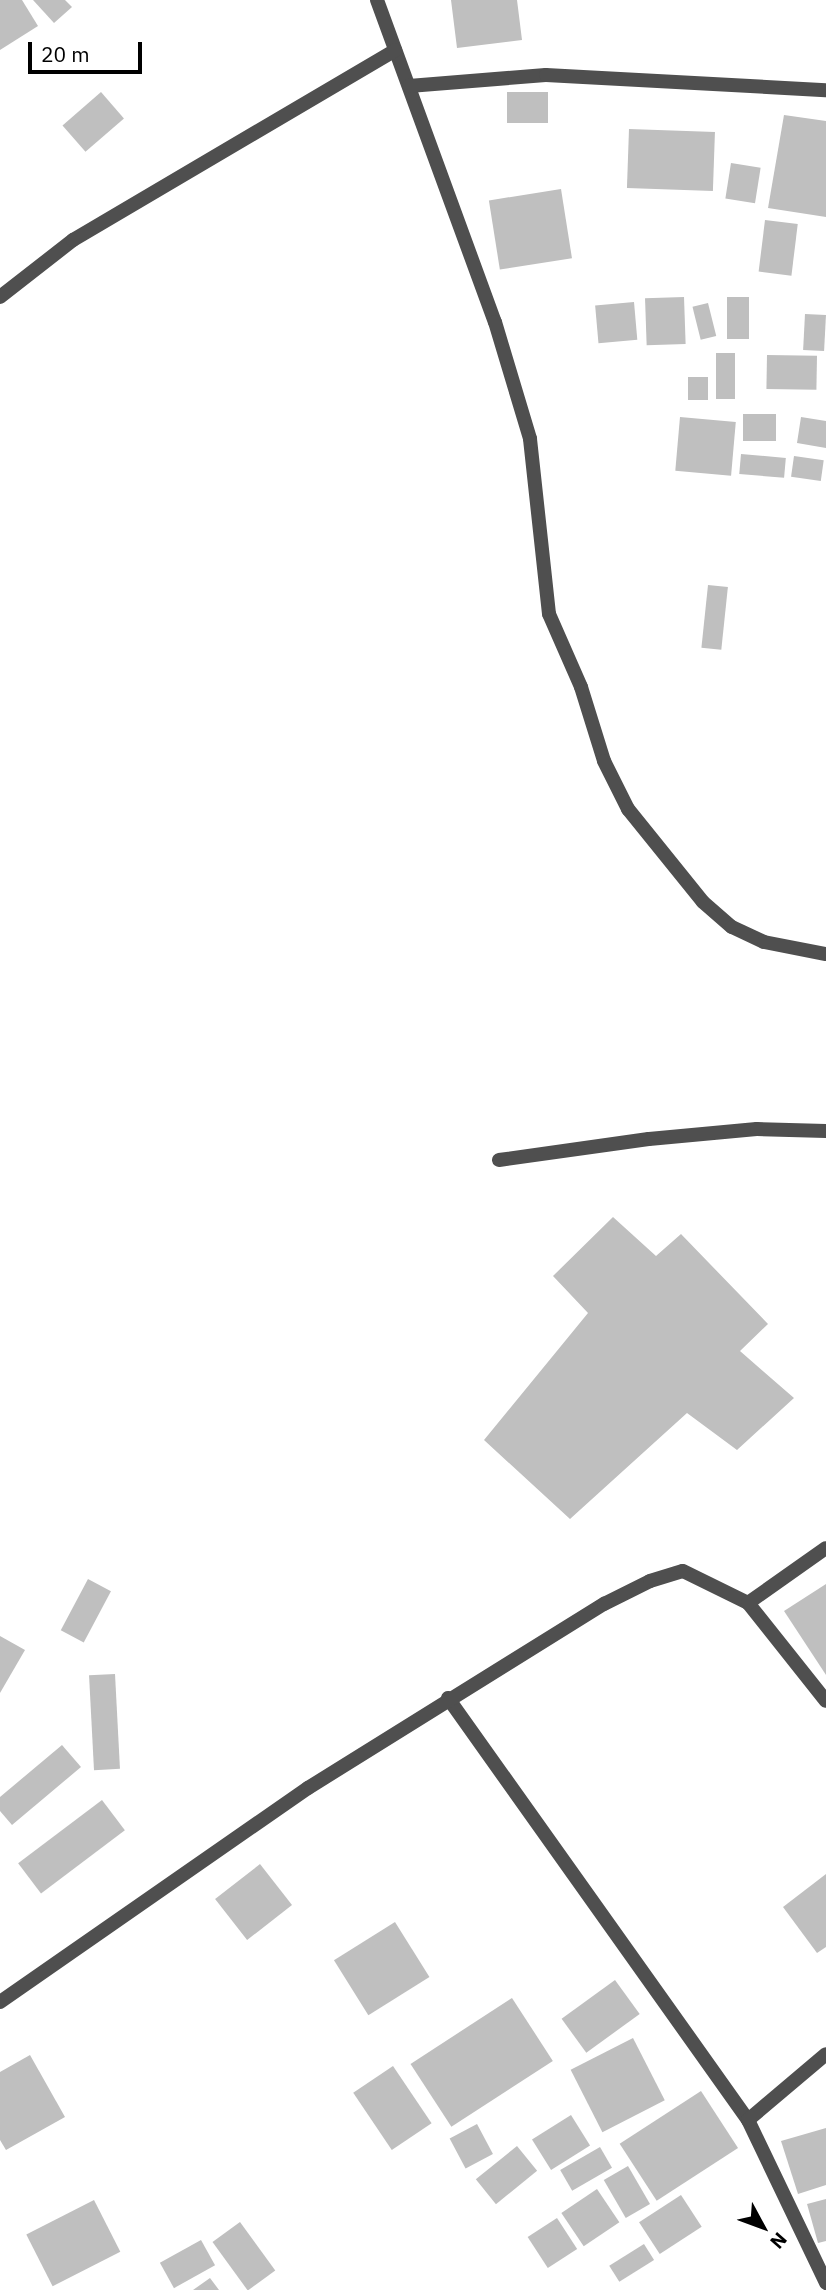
<!DOCTYPE html>
<html>
<head>
<meta charset="utf-8">
<style>
	body { margin:0 }
	#map { position:relative; width:826px; height:2290px; overflow:hidden; background:#fff; font-family:"IBM Plex Sans",sans-serif }
	div>[style] { position:absolute }
	[style*='--x'] { left:calc(var(--x)*1px); top:calc(var(--y)*1px); width:calc(var(--w)*1px); rotate:calc(var(--a)*1deg) }
	.building>* { inset:0; background:#bfbfbf; transform-origin:0 0 }
	.lane>* { height:14px; margin:-7px; padding:0 7px; transform-origin:7px; border-radius:7px; background:#4f4f4f }
	.street>* { height:14px; margin:-7px; padding:0 7px; transform-origin:7px; border-radius:7px; background:#4f4f4f }
	span { translate:-50% -50%; white-space:nowrap; text-align:center; line-height:1.15; -webkit-text-stroke:5px #fff; paint-order:stroke }
	.north { position:absolute; left:728px; top:2192px; width:70px; height:70px; -webkit-text-stroke:5px #fff; paint-order:stroke; rotate:131deg; font-size:19px; font-weight:700; line-height:28px; text-align:center; color:#000 }
	.north::after { content:''; display:block; margin:auto; width:24px; height:32px; background:#000; clip-path:polygon(50% 0,100% 100%,50% 72%,0 100%) }
	.scale { position:absolute; left:28px; top:42px; width:114px; height:32px; box-sizing:border-box; border:4px solid #000; border-top:0; padding-left:9px; font-size:21px; line-height:24px; white-space:nowrap; color:#000; -webkit-text-stroke:5px #fff; paint-order:stroke }
</style>
</head>
<body>
<div id="map">
	<div class="building">
		<div style="clip-path:polygon(0 0,22px 0,38px 26px,0 50px)"></div>
		<div style="clip-path:polygon(33px 0,65px 0,72px 7px,54px 23px)"></div>
		<div style="clip-path:polygon(451px 0,517px 0,522px 40px,457px 48px)"></div>
		<div style="left:101px;top:92px;width:35px;height:51px;rotate:49deg"></div>
		<div style="left:507px;top:92px;width:41px;height:31px"></div>
		<div style="clip-path:polygon(784px 115px,826px 121px,826px 217px,768px 208px)"></div>
		<div style="left:629px;top:129px;width:86px;height:59px;rotate:2deg"></div>
		<div style="left:731px;top:163px;width:30px;height:36px;rotate:9deg"></div>
		<div style="left:561px;top:189px;width:70px;height:73px;rotate:81deg"></div>
		<div style="left:765px;top:220px;width:33px;height:52px;rotate:7deg"></div>
		<div style="left:684px;top:297px;width:47px;height:39px;rotate:88deg"></div>
		<div style="left:727px;top:297px;width:22px;height:42px"></div>
		<div style="left:634px;top:302px;width:38px;height:39px;rotate:85deg"></div>
		<div style="left:708px;top:303px;width:34px;height:16px;rotate:76deg"></div>
		<div style="left:805px;top:314px;width:21px;height:36px;rotate:3deg"></div>
		<div style="left:716px;top:353px;width:19px;height:46px"></div>
		<div style="left:767px;top:355px;width:50px;height:34px;rotate:1deg"></div>
		<div style="left:688px;top:377px;width:20px;height:23px"></div>
		<div style="left:776px;top:414px;width:27px;height:33px;rotate:90deg"></div>
		<div style="left:680px;top:417px;width:56px;height:54px;rotate:5deg"></div>
		<div style="clip-path:polygon(801px 417px,826px 421px,826px 448px,797px 443px)"></div>
		<div style="left:741px;top:454px;width:45px;height:20px;rotate:5deg"></div>
		<div style="left:794px;top:456px;width:30px;height:21px;rotate:8deg"></div>
		<div style="left:708px;top:585px;width:20px;height:63px;rotate:6deg"></div>
		<div style="clip-path:polygon(613px 1217px,656px 1256px,681px 1234px,768px 1324px,740px 1351px,794px 1398px,737px 1450px,687px 1413px,570px 1519px,484px 1440px,588px 1313px,553px 1276px)"></div>
		<div style="left:88px;top:1579px;width:26px;height:58px;rotate:28deg"></div>
		<div style="clip-path:polygon(826px 1584px,826px 1675px,784px 1611px)"></div>
		<div style="clip-path:polygon(0 1636px,25px 1650px,0 1693px)"></div>
		<div style="left:115px;top:1674px;width:95px;height:26px;rotate:87deg"></div>
		<div style="clip-path:polygon(62px 1745px,81px 1767px,12px 1825px,0 1811px,0 1797px)"></div>
		<div style="left:102px;top:1800px;width:38px;height:105px;rotate:53deg"></div>
		<div style="left:260px;top:1864px;width:52px;height:57px;rotate:52deg"></div>
		<div style="clip-path:polygon(826px 1874px,826px 1947px,817px 1953px,783px 1907px)"></div>
		<div style="left:395px;top:1922px;width:65px;height:72px;rotate:58deg"></div>
		<div style="left:615px;top:1980px;width:42px;height:66px;rotate:54deg"></div>
		<div style="left:512px;top:1998px;width:75px;height:121px;rotate:57deg"></div>
		<div style="left:633px;top:2038px;width:70px;height:70px;rotate:63deg"></div>
		<div style="clip-path:polygon(30px 2055px,65px 2117px,6px 2150px,0 2140px,0 2072px)"></div>
		<div style="left:393px;top:2066px;width:69px;height:48px;rotate:56deg"></div>
		<div style="left:701px;top:2091px;width:68px;height:97px;rotate:57deg"></div>
		<div style="left:571px;top:2115px;width:36px;height:46px;rotate:58deg"></div>
		<div style="left:477px;top:2124px;width:34px;height:31px;rotate:62deg"></div>
		<div style="clip-path:polygon(826px 2128px,826px 2185px,798px 2194px,781px 2141px)"></div>
		<div style="left:517px;top:2146px;width:32px;height:53px;rotate:51deg"></div>
		<div style="left:600px;top:2147px;width:24px;height:46px;rotate:60deg"></div>
		<div style="left:628px;top:2166px;width:44px;height:28px;rotate:60deg"></div>
		<div style="left:597px;top:2189px;width:40px;height:43px;rotate:56deg"></div>
		<div style="left:681px;top:2195px;width:38px;height:50px;rotate:57deg"></div>
		<div style="clip-path:polygon(826px 2199px,826px 2241px,818px 2243px,807px 2204px)"></div>
		<div style="left:94px;top:2200px;width:58px;height:76px;rotate:63deg"></div>
		<div style="left:557px;top:2218px;width:37px;height:35px;rotate:57deg"></div>
		<div style="left:240px;top:2222px;width:60px;height:34px;rotate:54deg"></div>
		<div style="left:201px;top:2240px;width:29px;height:47px;rotate:61deg"></div>
		<div style="left:644px;top:2244px;width:19px;height:41px;rotate:58deg"></div>
		<div style="clip-path:polygon(210px 2278px,219px 2290px,193px 2290px)"></div>
	</div>
	<div class="lane">
		<div style="--x:499;--y:1160;--w:151;--a:-8"></div>
		<div style="--x:649;--y:1139;--w:108;--a:-5.3"></div>
		<div style="--x:757;--y:1129;--w:69;--a:1.7"></div>
	</div>
	<div class="street">
		<div style="--x:377;--y:0;--w:343;--a:69.9"></div>
		<div style="--x:495;--y:322;--w:122;--a:73.3"></div>
		<div style="--x:530;--y:439;--w:176;--a:83.8"></div>
		<div style="--x:549;--y:614;--w:80;--a:66.3"></div>
		<div style="--x:581;--y:687;--w:77;--a:72.7"></div>
		<div style="--x:604;--y:761;--w:54;--a:63.4"></div>
		<div style="--x:628;--y:809;--w:119;--a:51.1"></div>
		<div style="--x:703;--y:902;--w:38;--a:41"></div>
		<div style="--x:732;--y:927;--w:35;--a:25"></div>
		<div style="--x:764;--y:942;--w:63;--a:11"></div>
		<div style="--x:409;--y:86;--w:137;--a:-4.6"></div>
		<div style="--x:546;--y:75;--w:280;--a:3.1"></div>
		<div style="--x:0;--y:297;--w:93;--a:-38"></div>
		<div style="--x:73;--y:240;--w:374;--a:-30.5"></div>
		<div style="--x:748;--y:1603;--w:125;--a:51.5"></div>
		<div style="--x:448;--y:1698;--w:518;--a:54.59"></div>
		<div style="--x:748;--y:2120;--w:181;--a:64.4"></div>
		<div style="--x:0;--y:2002;--w:375;--a:-34.8"></div>
		<div style="--x:308;--y:1788;--w:349;--a:-31.9"></div>
		<div style="--x:604;--y:1604;--w:51;--a:-26.6"></div>
		<div style="--x:650;--y:1581;--w:34;--a:-17"></div>
		<div style="--x:683;--y:1571;--w:72;--a:26.2"></div>
		<div style="--x:748;--y:1603;--w:95;--a:-35.2"></div>
		<div style="--x:748;--y:2120;--w:102;--a:-40.2"></div>
	</div>
	<div class="north">N</div>
	<div class="scale">20 m</div>
</div>
</body>
</html>
